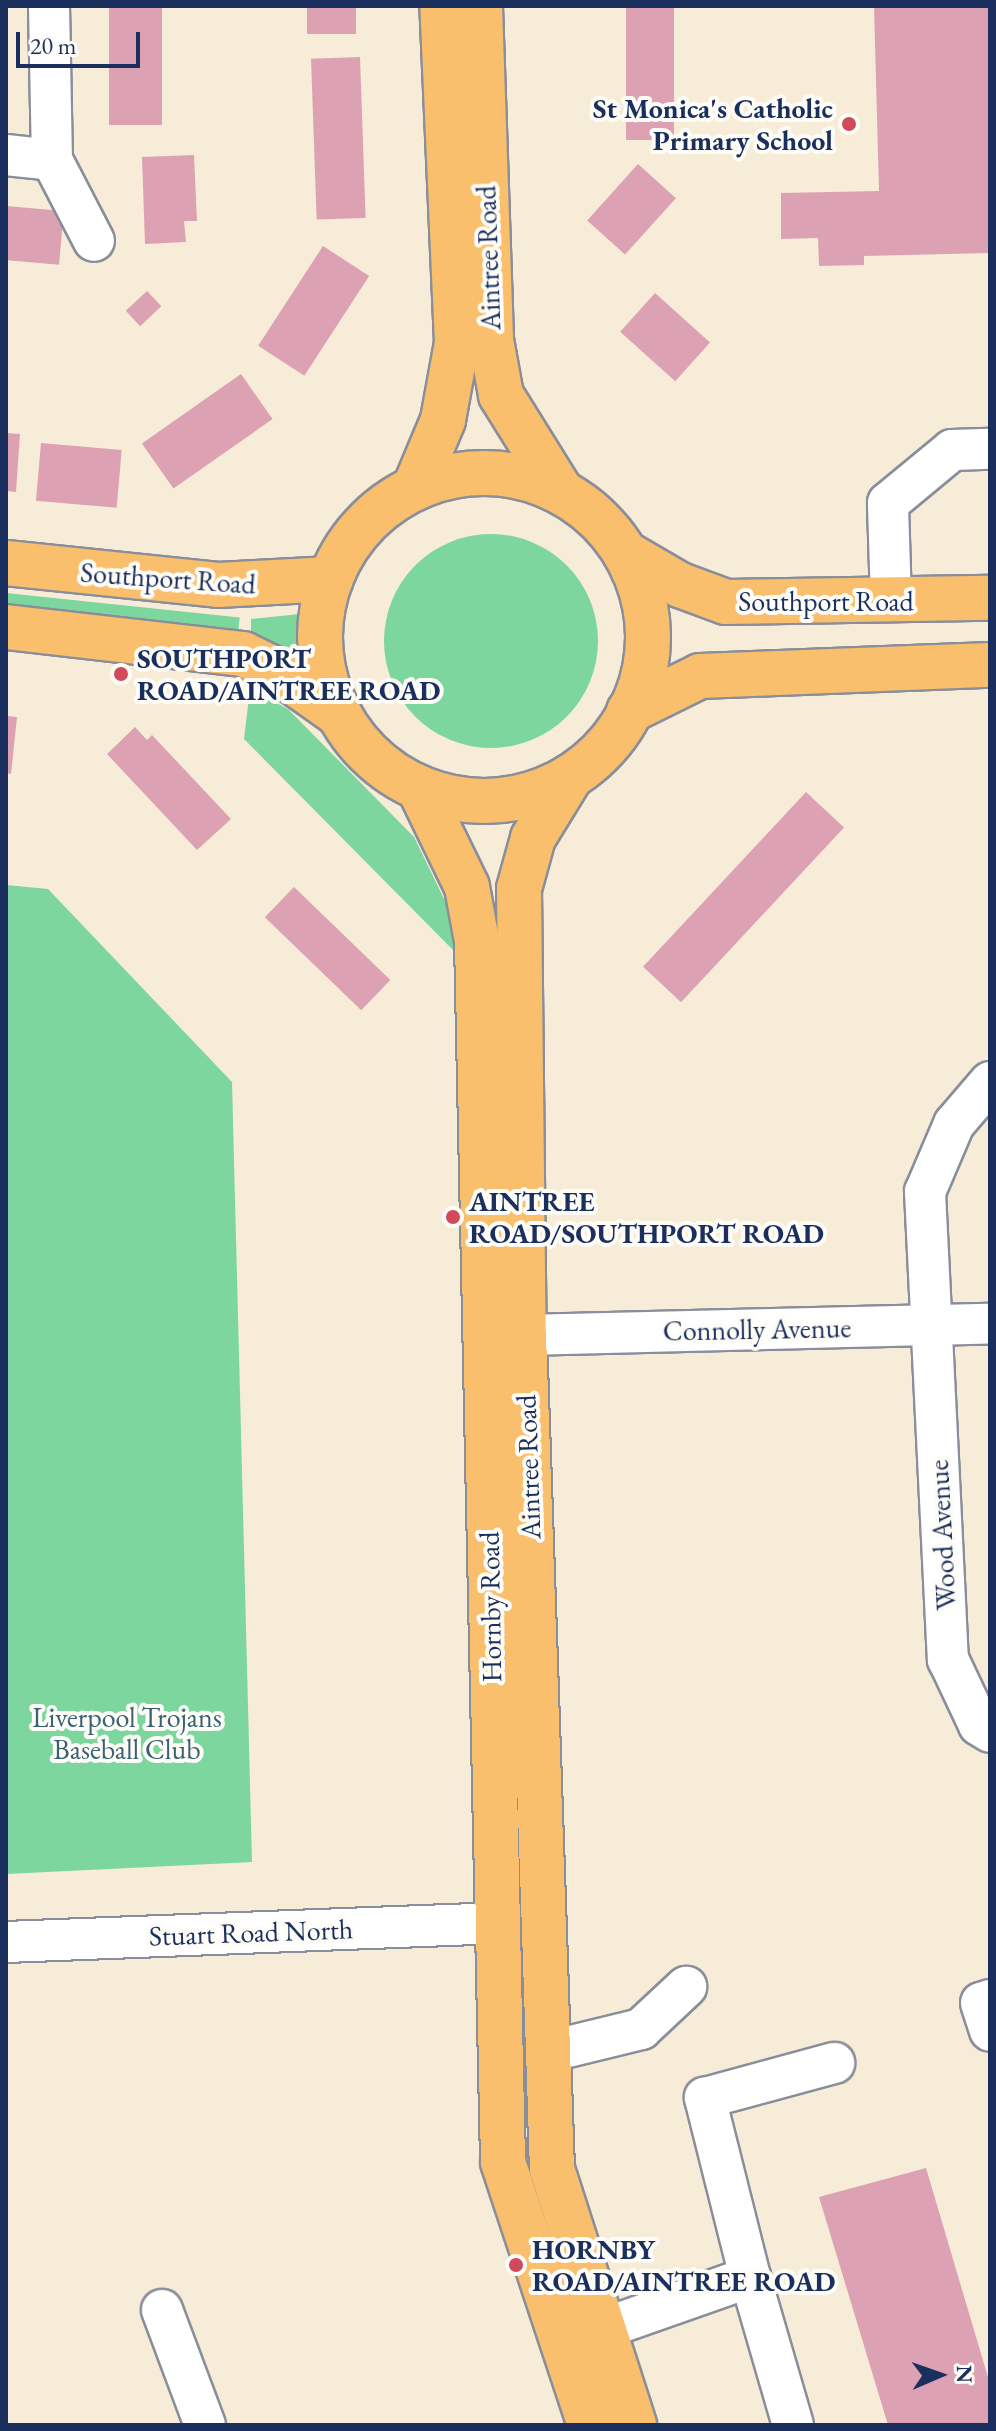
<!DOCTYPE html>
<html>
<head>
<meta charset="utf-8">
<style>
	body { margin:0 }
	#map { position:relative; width:996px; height:2431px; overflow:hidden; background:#f7ecd8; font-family:"EB Garamond",serif }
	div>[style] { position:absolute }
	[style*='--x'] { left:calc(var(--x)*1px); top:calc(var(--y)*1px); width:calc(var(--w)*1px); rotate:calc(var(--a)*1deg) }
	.green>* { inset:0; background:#7cd69d; transform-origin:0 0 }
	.round { border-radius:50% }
	.building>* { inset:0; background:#dca2b3; transform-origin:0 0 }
	.roads { filter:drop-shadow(2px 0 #898e9b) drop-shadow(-2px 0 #898e9b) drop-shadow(0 2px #898e9b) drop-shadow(0 -2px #898e9b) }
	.minor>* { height:40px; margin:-20px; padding:0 20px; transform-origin:20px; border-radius:20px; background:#fff }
	.major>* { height:44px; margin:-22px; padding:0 22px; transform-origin:22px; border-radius:22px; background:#f9bf6d }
	.major>.ring { margin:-22px; padding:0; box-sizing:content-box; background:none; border:44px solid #f9bf6d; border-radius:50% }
	.dots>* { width:22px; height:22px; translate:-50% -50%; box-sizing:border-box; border:4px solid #fdfcf7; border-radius:50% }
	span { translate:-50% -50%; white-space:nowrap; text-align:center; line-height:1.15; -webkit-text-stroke:8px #fdfcf7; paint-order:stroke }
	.poi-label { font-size:28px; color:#1b2f5e; font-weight:700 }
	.right { translate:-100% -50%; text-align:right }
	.left { translate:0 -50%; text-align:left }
	.street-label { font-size:28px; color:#1b2f5e }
	.park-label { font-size:28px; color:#386171 }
	.frame { position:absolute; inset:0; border:8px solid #1b2f5e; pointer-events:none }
	.north { position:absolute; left:900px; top:2335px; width:80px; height:80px; -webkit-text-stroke:6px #fdfcf7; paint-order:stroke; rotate:88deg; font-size:22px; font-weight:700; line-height:32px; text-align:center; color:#1b2f5e }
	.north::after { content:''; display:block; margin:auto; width:28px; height:36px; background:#1b2f5e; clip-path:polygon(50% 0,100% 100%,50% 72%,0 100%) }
	.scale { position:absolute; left:16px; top:32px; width:124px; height:36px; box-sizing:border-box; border:4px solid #1b2f5e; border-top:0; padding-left:10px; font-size:24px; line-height:28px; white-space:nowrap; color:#1b2f5e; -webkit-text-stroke:6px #fdfcf7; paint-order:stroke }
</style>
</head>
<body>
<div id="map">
	<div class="green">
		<div class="round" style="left:384px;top:534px;width:214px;height:214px"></div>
		<div style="left:6px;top:593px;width:235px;height:18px;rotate:6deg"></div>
		<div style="clip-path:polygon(300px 614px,299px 649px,293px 653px,251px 639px,251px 619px)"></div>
		<div style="clip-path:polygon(250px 689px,288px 709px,414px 837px,449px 909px,457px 954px,244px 739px)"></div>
		<div style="clip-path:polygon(6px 885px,48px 889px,232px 1082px,252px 1862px,6px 1874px)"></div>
	</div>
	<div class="building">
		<div style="left:109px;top:6px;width:53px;height:119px"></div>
		<div style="left:307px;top:6px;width:49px;height:28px"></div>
		<div style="left:626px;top:6px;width:48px;height:134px"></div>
		<div style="clip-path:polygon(874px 6px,990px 6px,990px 253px,864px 256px,864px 265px,819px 266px,818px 238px,781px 239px,781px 193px,879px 191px)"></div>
		<div style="left:360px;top:57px;width:161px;height:49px;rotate:88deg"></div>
		<div style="clip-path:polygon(194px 155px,197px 221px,184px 221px,186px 242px,145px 244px,142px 157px)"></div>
		<div style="left:638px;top:164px;width:51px;height:76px;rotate:42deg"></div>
		<div style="left:6px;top:206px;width:58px;height:54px;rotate:5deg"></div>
		<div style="left:323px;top:246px;width:55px;height:119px;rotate:33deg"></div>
		<div style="left:147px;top:291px;width:21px;height:29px;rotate:47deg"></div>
		<div style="left:655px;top:293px;width:74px;height:52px;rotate:42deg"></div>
		<div style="left:241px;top:374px;width:55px;height:121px;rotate:55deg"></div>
		<div style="clip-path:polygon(6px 433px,20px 434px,16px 492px,6px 491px)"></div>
		<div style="left:41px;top:443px;width:81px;height:58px;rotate:5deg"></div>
		<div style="clip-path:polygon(6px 716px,17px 717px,11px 774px,6px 773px)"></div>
		<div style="clip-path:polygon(135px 727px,147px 740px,152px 735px,231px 819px,197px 850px,107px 754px)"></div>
		<div style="left:806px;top:792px;width:52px;height:239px;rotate:43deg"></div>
		<div style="left:294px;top:887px;width:134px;height:42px;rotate:44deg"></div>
		<div style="clip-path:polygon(926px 2168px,990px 2384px,990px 2425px,888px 2425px,819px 2197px)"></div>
	</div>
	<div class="roads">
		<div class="minor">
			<div style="--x:49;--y:6;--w:154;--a:88.9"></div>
			<div style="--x:52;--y:160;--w:91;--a:62.6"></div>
			<div style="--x:6;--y:155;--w:46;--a:6.2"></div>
			<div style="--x:891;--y:601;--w:98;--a:-91.8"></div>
			<div style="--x:888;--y:503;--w:83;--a:-39.6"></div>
			<div style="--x:952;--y:450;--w:38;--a:-2"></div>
			<div style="--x:990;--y:1082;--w:55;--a:130.6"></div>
			<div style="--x:954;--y:1124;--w:74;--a:113.1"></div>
			<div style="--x:925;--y:1192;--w:468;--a:87.2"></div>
			<div style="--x:948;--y:1659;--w:73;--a:64.8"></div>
			<div style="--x:979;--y:1725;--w:13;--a:32"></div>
			<div style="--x:524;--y:1335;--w:466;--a:-1.4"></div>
			<div style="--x:6;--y:1942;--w:490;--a:-2.2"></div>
			<div style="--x:990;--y:2000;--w:9;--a:162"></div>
			<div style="--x:981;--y:2003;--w:29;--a:72"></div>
			<div style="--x:547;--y:2052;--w:97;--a:-13.7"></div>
			<div style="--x:641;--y:2029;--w:62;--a:-43"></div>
			<div style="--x:750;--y:2277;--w:154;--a:73.8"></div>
			<div style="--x:162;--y:2310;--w:123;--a:69.5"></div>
			<div style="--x:574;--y:2339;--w:187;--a:-19.4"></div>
			<div style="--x:750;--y:2277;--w:185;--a:-104.1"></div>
			<div style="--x:705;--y:2098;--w:134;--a:-15.2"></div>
		</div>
		<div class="major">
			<div style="--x:480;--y:6;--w:334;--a:88.1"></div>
			<div style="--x:491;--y:340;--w:56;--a:79.7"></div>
			<div style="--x:501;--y:395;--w:115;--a:58.1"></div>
			<div class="ring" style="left:320px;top:473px;width:284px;height:284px"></div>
			<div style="--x:415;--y:487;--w:73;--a:-67.3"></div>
			<div style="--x:443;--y:420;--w:78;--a:-79.7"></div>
			<div style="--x:457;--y:343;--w:337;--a:-92.5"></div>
			<div style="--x:625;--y:553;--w:64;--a:30.2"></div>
			<div style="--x:680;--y:585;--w:49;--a:20.3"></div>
			<div style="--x:726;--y:602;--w:264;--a:-0.9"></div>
			<div style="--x:6;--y:563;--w:213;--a:5.9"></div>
			<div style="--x:218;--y:585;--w:113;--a:-3"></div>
			<div style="--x:6;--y:627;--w:239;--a:6.5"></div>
			<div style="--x:243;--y:654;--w:39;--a:26"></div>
			<div style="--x:278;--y:671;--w:76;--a:35.4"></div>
			<div style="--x:629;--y:711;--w:79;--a:-26.2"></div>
			<div style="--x:700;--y:676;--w:290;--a:-2.2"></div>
			<div style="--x:571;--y:776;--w:73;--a:121.5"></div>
			<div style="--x:533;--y:838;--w:53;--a:105.4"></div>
			<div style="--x:519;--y:889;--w:446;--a:89.4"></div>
			<div style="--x:524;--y:1335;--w:834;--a:88.08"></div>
			<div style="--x:552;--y:2169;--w:269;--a:72.2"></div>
			<div style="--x:419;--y:788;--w:110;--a:64.1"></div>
			<div style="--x:467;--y:887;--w:55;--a:79.5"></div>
			<div style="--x:477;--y:941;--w:1221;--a:88.78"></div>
			<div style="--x:503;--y:2162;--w:277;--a:71.7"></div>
		</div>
	</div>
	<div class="dots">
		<div style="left:849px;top:124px;background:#d1495b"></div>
		<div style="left:121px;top:674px;background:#d1495b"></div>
		<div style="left:453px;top:1217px;background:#d1495b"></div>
		<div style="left:516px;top:2265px;background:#d1495b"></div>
	</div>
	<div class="poi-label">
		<span class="right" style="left:833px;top:124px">St Monica's Catholic<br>Primary School</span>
		<span class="left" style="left:137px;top:674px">SOUTHPORT<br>ROAD/AINTREE ROAD</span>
		<span class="left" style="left:469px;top:1217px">AINTREE<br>ROAD/SOUTHPORT ROAD</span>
		<span class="left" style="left:532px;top:2265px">HORNBY<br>ROAD/AINTREE ROAD</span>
	</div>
	<div class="street-label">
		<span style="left:488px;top:258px;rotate:-92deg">Aintree Road</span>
		<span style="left:168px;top:578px;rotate:4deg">Southport Road</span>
		<span style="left:826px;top:601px">Southport Road</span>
		<span style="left:757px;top:1329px;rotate:-1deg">Connolly Avenue</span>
		<span style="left:528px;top:1467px;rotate:-92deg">Aintree Road</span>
		<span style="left:942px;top:1535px;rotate:-93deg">Wood Avenue</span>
		<span style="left:490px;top:1607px;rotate:-91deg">Hornby Road</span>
		<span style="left:251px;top:1932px;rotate:-2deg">Stuart Road North</span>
	</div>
	<div class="park-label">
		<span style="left:127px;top:1733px">Liverpool Trojans<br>Baseball Club</span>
	</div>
	<div class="frame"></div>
	<div class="north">N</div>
	<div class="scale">20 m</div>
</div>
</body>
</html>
